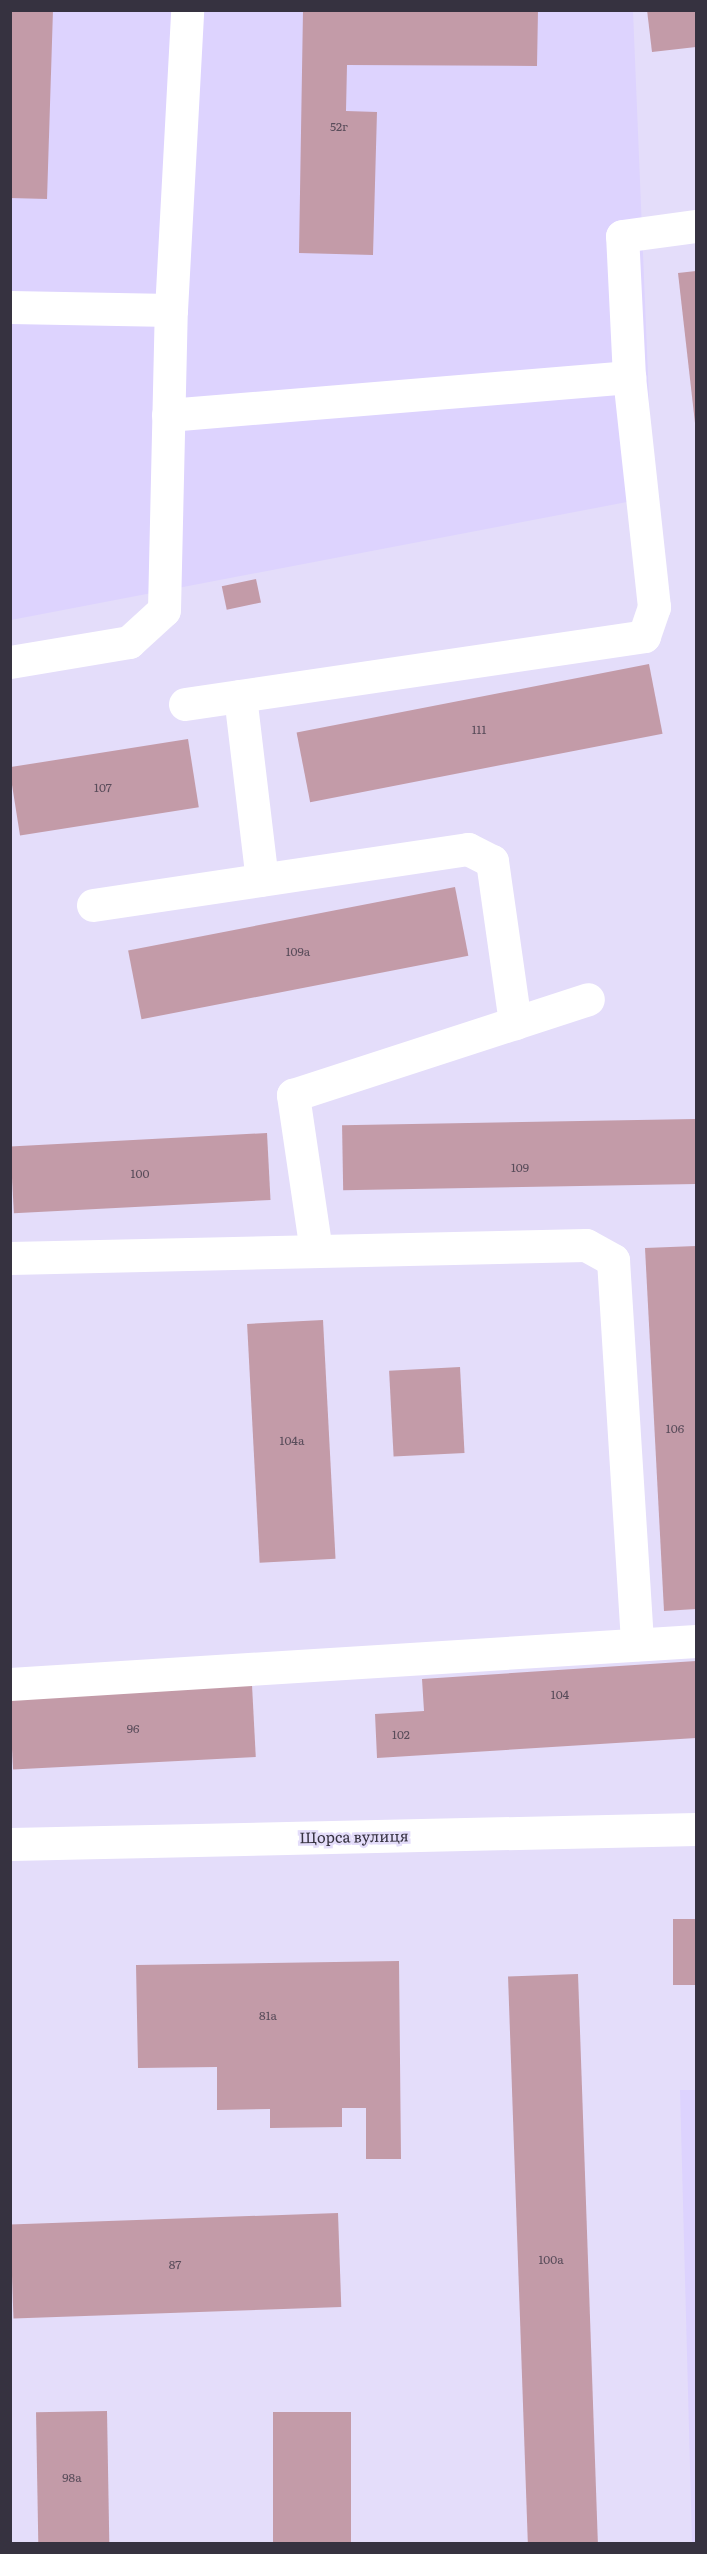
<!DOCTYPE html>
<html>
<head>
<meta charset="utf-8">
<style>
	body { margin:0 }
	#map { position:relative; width:707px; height:2554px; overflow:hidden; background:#e4ddfa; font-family:Literata,serif }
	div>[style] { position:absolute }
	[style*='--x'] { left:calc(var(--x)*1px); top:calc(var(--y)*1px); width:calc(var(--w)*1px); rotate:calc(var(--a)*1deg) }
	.built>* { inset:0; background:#ddd3fe }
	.building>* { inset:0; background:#c39ba8; transform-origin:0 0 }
	.minor>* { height:33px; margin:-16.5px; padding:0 16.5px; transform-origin:16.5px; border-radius:16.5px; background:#fff }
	span { translate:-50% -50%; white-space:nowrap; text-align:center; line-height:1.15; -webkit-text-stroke:5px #e4ddfa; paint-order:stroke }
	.number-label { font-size:12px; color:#594c5a }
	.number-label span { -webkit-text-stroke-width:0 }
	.street-label { font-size:15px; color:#363240 }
	.frame { position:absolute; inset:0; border:12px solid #363240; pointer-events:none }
</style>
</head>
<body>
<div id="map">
	<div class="built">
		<div style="clip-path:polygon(11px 11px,633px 11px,653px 497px,11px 620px)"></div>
		<div style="clip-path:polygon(680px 2090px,696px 2090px,696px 2544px,692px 2543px)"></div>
	</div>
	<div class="building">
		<div style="clip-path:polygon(10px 10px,53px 10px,47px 199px,10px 198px)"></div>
		<div style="clip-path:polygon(303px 10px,538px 10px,537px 66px,347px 65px,346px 111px,377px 112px,373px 255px,299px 253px)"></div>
		<div style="clip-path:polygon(647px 10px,696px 10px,696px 47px,652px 52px)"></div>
		<div style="clip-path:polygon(696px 271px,696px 423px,695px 423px,678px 273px)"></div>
		<div style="left:256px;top:579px;width:24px;height:35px;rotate:78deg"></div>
		<div style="left:649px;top:664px;width:71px;height:359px;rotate:79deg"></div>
		<div style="left:188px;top:739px;width:69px;height:181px;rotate:81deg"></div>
		<div style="left:455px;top:887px;width:70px;height:333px;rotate:79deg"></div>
		<div style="left:695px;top:1119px;width:65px;height:353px;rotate:89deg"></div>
		<div style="left:267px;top:1133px;width:67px;height:257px;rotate:87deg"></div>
		<div style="clip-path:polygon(696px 1246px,696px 1609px,664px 1611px,645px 1248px)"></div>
		<div style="left:323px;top:1320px;width:239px;height:76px;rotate:87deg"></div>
		<div style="left:460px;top:1367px;width:86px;height:71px;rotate:87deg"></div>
		<div style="clip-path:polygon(696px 1661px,696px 1738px,377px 1758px,375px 1714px,424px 1711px,422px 1679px)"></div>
		<div style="left:252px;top:1685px;width:72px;height:243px;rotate:87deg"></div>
		<div style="left:696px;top:1919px;width:66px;height:23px;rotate:90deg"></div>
		<div style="clip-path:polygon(399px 1961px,401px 2159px,366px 2159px,366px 2108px,342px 2108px,342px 2127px,270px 2128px,270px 2109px,217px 2110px,217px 2067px,138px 2068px,136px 1965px)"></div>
		<div style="left:578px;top:1974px;width:570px;height:70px;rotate:88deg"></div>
		<div style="left:338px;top:2213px;width:94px;height:328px;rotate:88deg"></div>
		<div style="left:107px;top:2411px;width:133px;height:71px;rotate:89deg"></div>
		<div style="left:351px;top:2412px;width:132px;height:78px;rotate:90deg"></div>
	</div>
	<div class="minor">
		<div style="--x:10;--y:307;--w:161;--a:1.1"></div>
		<div style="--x:168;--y:415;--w:463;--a:-4.7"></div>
		<div style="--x:629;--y:377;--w:141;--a:-92.8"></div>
		<div style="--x:622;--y:236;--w:75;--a:-7.7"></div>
		<div style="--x:10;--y:662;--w:121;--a:-9.5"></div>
		<div style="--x:129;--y:642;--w:47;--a:-42.4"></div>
		<div style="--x:164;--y:610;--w:300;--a:-88.7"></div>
		<div style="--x:171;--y:310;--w:300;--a:-86.9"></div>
		<div style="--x:240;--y:696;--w:185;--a:83.2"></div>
		<div style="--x:185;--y:704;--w:464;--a:-8.4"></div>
		<div style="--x:644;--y:636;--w:31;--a:-71"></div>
		<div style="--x:654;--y:607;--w:231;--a:-96.2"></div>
		<div style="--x:93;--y:905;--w:379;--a:-8.5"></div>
		<div style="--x:468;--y:849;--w:27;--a:27"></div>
		<div style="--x:492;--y:861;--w:164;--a:81.9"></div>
		<div style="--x:316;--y:1251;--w:158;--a:-98.4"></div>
		<div style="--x:293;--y:1095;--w:310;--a:-18"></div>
		<div style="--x:10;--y:1258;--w:576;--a:-1.29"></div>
		<div style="--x:586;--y:1245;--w:31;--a:29"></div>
		<div style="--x:613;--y:1260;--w:385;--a:86.4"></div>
		<div style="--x:10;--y:1684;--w:687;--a:-3.59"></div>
		<div style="--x:10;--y:1844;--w:686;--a:-1.25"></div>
	</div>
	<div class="number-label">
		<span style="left:339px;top:127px">52г</span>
		<span style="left:479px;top:730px">111</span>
		<span style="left:103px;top:788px">107</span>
		<span style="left:298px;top:952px">109а</span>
		<span style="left:520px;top:1168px">109</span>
		<span style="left:140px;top:1174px">100</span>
		<span style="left:675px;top:1429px">106</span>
		<span style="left:292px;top:1441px">104а</span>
		<span style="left:560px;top:1695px">104</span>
		<span style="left:133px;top:1729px">96</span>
		<span style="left:401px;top:1735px">102</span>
		<span style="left:268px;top:2016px">81а</span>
		<span style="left:551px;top:2260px">100а</span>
		<span style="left:175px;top:2265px">87</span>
		<span style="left:72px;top:2478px">98а</span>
	</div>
	<div class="street-label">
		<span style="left:354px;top:1836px;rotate:-1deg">Щорса вулиця</span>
	</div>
	<div class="frame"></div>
</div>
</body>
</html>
